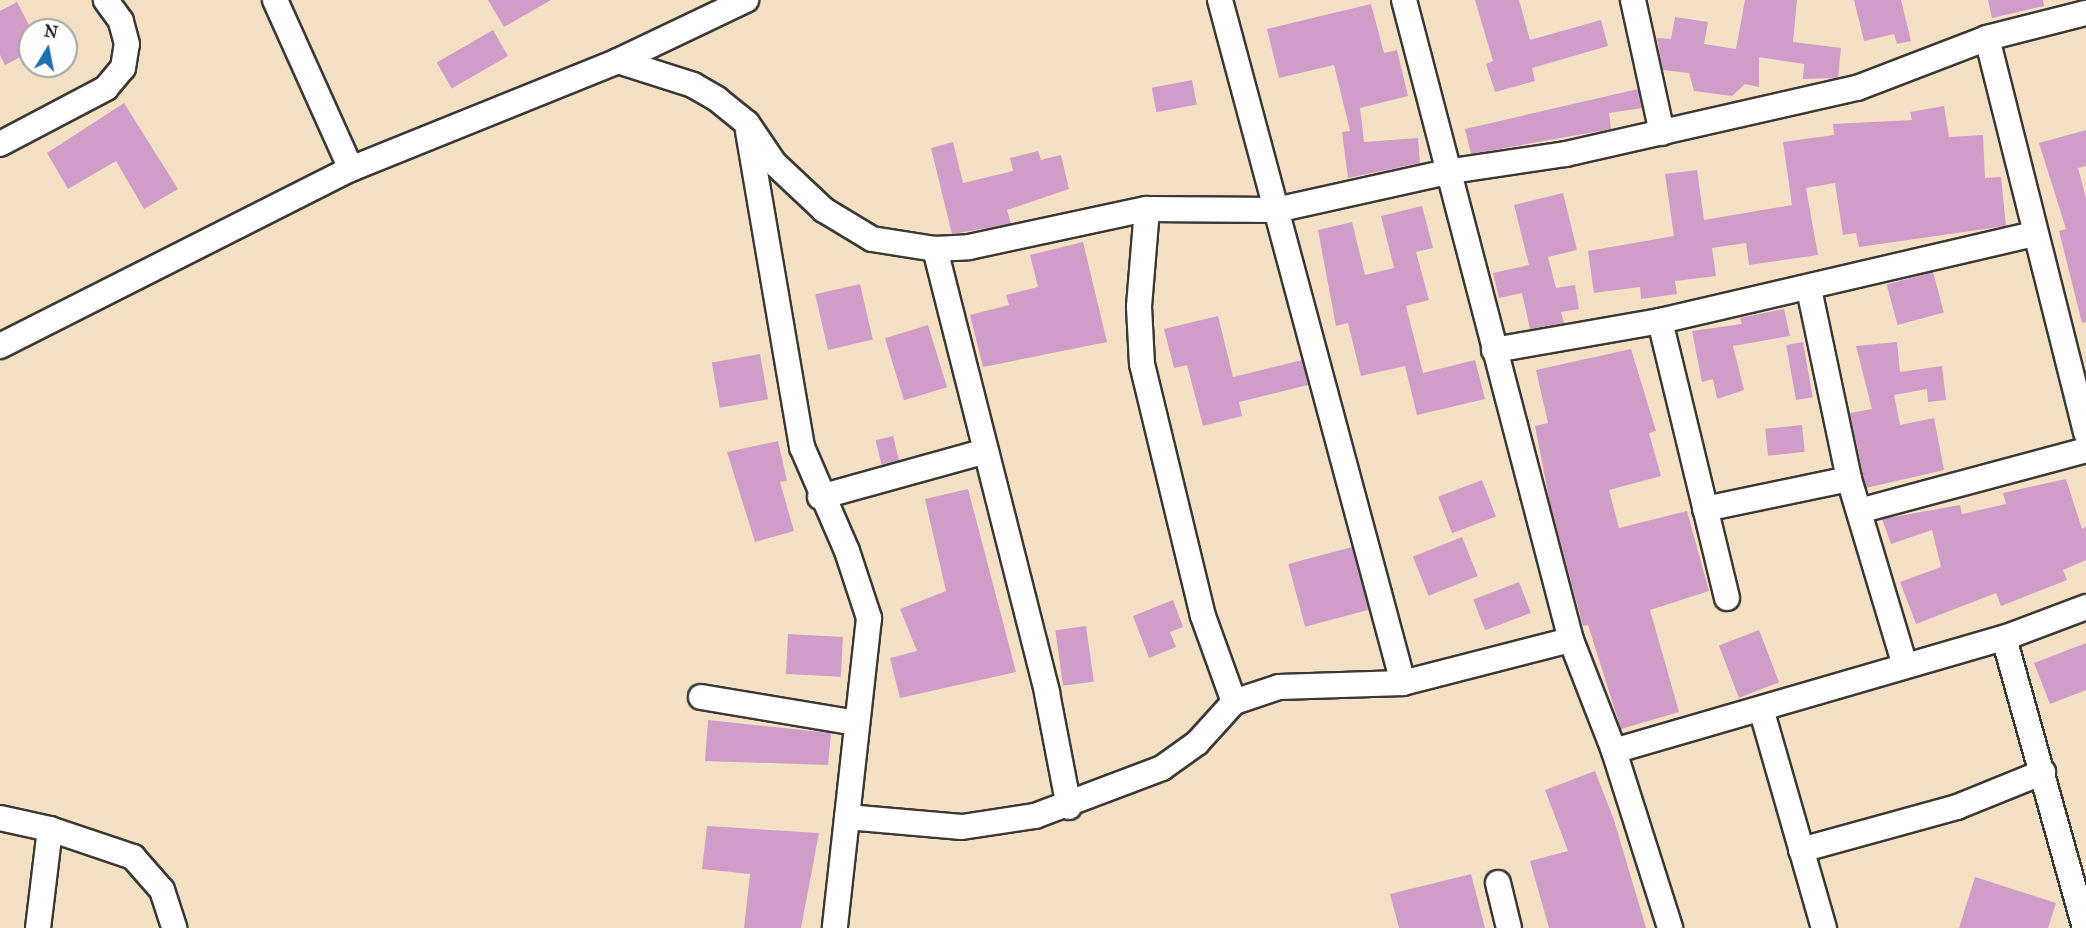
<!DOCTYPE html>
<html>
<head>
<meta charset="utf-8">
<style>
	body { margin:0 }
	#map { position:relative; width:2086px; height:928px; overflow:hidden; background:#f4e0c5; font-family:"IM FELL Great Primer",serif }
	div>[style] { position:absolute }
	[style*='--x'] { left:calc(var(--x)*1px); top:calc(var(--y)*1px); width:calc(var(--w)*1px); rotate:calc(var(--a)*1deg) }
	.building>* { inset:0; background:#d09dc9; transform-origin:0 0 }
	.roads { filter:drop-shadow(2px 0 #3c3935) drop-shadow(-2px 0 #3c3935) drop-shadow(0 2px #3c3935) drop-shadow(0 -2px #3c3935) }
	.minor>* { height:24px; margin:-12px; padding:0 12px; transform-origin:12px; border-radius:12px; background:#fff }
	span { translate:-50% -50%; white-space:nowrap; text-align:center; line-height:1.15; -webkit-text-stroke:5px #fff; paint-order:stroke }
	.north { position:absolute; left:18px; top:18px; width:60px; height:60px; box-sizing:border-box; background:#fff; border:2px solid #a4a4a4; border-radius:50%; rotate:10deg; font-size:16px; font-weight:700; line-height:24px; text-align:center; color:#1c1c1c }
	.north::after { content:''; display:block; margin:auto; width:21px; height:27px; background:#1f6fb2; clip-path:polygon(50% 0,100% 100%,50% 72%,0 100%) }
</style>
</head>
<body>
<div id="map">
	<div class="building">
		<div style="clip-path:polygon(488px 0,551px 0,504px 27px)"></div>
		<div style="clip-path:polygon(1475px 0,1519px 0,1530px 40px,1601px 20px,1608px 46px,1532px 68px,1535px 81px,1495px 92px,1486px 64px,1493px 61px)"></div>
		<div style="clip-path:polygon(1745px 0,1797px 0,1793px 42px,1841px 48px,1838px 78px,1803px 79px,1804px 64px,1759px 57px,1759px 87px,1745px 84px,1732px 96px,1694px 91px,1689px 73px,1663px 70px,1657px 38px,1671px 39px,1675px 17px,1708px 22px,1704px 44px,1736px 49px)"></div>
		<div style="clip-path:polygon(1854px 0,1901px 0,1911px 41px,1897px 44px,1894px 34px,1864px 41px)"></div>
		<div style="clip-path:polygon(1988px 0,2043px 0,2044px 6px,1992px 18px)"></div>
		<div style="clip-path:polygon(17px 2px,30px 27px,30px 52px,5px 65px,0 55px,0 11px)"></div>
		<div style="clip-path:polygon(1371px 4px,1384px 53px,1397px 50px,1408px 96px,1360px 108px,1364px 142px,1418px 138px,1420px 163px,1348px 178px,1342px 132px,1350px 131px,1334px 65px,1279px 78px,1267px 29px)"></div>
		<div style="left:493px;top:30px;width:30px;height:65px;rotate:60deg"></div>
		<div style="left:1192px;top:80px;width:25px;height:41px;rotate:79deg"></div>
		<div style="clip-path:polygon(1638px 89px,1642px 108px,1609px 113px,1611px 129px,1471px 154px,1465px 129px)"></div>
		<div style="clip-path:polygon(124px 103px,178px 189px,144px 209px,116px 161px,68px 189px,47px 153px)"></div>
		<div style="clip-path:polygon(1944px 106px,1949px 137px,1983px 135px,1985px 178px,2001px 177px,2006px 226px,1859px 247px,1856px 233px,1843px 235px,1835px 183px,1806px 188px,1818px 255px,1749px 265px,1746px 243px,1712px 248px,1716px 276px,1675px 281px,1677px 294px,1641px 299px,1640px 287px,1594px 293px,1588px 251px,1674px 236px,1665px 174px,1697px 170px,1704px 220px,1792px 205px,1783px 142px,1834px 135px,1833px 124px,1912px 120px,1910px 112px)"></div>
		<div style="clip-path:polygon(2086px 130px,2086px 166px,2078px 168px,2086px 198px,2086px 322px,2082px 323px,2059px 231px,2066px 229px,2039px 143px)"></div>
		<div style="clip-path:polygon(953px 142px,963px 183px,1013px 171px,1010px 158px,1038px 151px,1041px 160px,1061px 155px,1069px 189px,1007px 210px,1011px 224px,952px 234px,931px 148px)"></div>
		<div style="clip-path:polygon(1563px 193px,1577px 250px,1548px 257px,1556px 288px,1575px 285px,1579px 309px,1561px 312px,1564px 323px,1530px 329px,1522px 293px,1499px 298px,1493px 273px,1529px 265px,1514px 205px)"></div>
		<div style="clip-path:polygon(1422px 206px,1433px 248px,1416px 252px,1429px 300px,1406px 306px,1423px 373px,1475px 360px,1485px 399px,1417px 415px,1405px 366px,1361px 376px,1348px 323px,1336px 326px,1318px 230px,1352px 222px,1365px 275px,1394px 268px,1381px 216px)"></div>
		<div style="clip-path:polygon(1083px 242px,1107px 342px,983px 367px,970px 315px,1009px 305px,1006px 295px,1038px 287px,1030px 255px)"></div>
		<div style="left:1933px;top:272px;width:42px;height:48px;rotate:75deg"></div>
		<div style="left:860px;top:284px;width:57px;height:46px;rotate:77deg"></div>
		<div style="clip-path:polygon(1784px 309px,1790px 336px,1733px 346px,1744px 390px,1717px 399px,1713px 379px,1702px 382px,1692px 331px,1742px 324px,1740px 318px)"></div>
		<div style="clip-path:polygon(1218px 316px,1233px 377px,1302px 360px,1308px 385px,1239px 402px,1242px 416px,1203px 426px,1187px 365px,1174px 368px,1164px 329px)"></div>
		<div style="left:928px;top:325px;width:65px;height:45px;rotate:73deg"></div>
		<div style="left:1803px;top:342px;width:56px;height:17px;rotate:80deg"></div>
		<div style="clip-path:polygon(1897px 342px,1900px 372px,1942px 366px,1946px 400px,1928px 402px,1927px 389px,1894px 395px,1900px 425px,1934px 418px,1944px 470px,1866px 488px,1850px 413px,1872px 409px,1856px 346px)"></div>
		<div style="clip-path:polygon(1631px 349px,1656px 431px,1649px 433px,1661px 476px,1609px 490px,1619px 528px,1687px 511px,1709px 591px,1650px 610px,1679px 712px,1621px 729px,1588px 625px,1583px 626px,1550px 503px,1535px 426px,1548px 423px,1536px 370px)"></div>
		<div style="left:760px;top:354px;width:46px;height:49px;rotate:80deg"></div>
		<div style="left:1802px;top:425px;width:27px;height:37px;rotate:84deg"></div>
		<div style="left:893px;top:436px;width:25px;height:18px;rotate:76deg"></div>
		<div style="clip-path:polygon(778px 441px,787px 481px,780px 482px,794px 531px,755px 542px,727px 452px)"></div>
		<div style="clip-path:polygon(2066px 479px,2082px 529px,2086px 527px,2086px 560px,2063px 570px,2067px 580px,2001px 606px,1996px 593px,1916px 624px,1900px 582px,1941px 567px,1932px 530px,1891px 544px,1882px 519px,1960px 505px,1962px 514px,2006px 504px,2003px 493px)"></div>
		<div style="left:1482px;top:480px;width:39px;height:47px;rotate:69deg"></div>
		<div style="clip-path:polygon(968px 489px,1016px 672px,900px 698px,890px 658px,917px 651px,900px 609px,946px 591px,925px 499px)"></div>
		<div style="left:1462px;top:537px;width:42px;height:53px;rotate:68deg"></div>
		<div style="left:1352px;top:547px;width:65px;height:66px;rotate:75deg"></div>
		<div style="left:1519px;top:582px;width:33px;height:49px;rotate:69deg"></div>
		<div style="clip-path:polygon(1173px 600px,1183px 627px,1170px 632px,1176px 647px,1149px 658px,1133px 616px)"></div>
		<div style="left:1086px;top:626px;width:56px;height:31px;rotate:82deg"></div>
		<div style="left:1759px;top:630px;width:56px;height:43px;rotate:69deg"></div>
		<div style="left:788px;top:634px;width:55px;height:40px;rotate:3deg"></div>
		<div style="clip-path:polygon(2086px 643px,2086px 690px,2050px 704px,2034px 663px)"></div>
		<div style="clip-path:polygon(708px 720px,831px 733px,828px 765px,705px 761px)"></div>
		<div style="clip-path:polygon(1595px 771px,1614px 820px,1646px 928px,1549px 928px,1530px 861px,1568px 851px,1545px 790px)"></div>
		<div style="clip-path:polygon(707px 826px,819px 833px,801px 928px,744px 928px,750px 874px,702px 869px)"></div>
		<div style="clip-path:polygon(1471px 874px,1485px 928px,1399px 928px,1390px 894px)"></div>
		<div style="clip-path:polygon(1975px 877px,2056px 903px,2048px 928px,1959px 928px)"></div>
	</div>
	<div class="roads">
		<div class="minor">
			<div style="--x:275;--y:0;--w:185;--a:65.8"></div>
			<div style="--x:1220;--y:0;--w:707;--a:75"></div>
			<div style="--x:1404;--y:0;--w:661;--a:75.38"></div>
			<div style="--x:1571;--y:640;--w:119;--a:68.8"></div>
			<div style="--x:1614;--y:751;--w:186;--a:72.4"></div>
			<div style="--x:1633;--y:0;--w:136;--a:77.7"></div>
			<div style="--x:1987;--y:38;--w:407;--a:75.9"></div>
			<div style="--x:618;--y:61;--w:79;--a:17.7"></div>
			<div style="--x:693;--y:85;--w:28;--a:30"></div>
			<div style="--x:717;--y:99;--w:38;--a:39"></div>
			<div style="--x:747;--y:123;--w:48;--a:56"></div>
			<div style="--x:774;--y:163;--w:69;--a:43.2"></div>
			<div style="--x:824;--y:210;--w:56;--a:31.1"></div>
			<div style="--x:872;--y:239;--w:64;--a:9"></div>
			<div style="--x:935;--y:249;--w:34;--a:-3"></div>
			<div style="--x:969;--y:247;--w:182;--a:-12.1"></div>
			<div style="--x:1147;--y:209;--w:129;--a:0.4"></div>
			<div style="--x:1276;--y:210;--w:180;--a:-12.5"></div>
			<div style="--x:1452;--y:171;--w:115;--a:-8.5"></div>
			<div style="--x:1566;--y:154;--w:298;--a:-12.8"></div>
			<div style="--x:1857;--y:88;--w:139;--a:-21"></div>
			<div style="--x:1987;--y:38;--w:102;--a:-14.2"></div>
			<div style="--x:748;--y:131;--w:321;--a:80.3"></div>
			<div style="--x:802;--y:447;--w:113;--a:66.6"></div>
			<div style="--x:847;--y:551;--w:71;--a:71.8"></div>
			<div style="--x:869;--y:618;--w:312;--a:96.3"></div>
			<div style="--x:0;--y:144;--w:120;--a:-27.8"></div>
			<div style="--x:106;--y:88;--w:26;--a:-50"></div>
			<div style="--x:123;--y:68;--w:24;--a:-81"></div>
			<div style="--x:127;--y:44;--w:24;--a:-105"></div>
			<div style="--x:121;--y:21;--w:26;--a:-126"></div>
			<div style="--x:1147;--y:209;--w:98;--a:94.7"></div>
			<div style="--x:1139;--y:307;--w:57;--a:87"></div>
			<div style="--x:1142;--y:364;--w:259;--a:76.4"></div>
			<div style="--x:1203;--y:616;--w:91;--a:70.2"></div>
			<div style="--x:935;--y:249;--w:458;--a:75.8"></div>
			<div style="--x:1047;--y:693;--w:116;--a:79.1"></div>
			<div style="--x:1809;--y:289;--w:194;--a:78.1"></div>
			<div style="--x:1849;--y:479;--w:195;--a:73.3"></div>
			<div style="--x:1660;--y:321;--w:285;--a:76.4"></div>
			<div style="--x:0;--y:346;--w:393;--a:-26.8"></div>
			<div style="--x:351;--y:169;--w:288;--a:-22"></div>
			<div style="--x:618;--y:61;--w:142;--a:-25.5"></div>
			<div style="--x:1494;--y:350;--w:169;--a:-9.9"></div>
			<div style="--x:1660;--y:321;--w:384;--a:-13.1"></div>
			<div style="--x:820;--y:497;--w:172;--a:-15.5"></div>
			<div style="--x:1705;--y:509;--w:147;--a:-11.8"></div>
			<div style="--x:1859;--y:511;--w:235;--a:-15"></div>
			<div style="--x:2004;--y:638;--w:301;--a:74.4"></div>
			<div style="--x:701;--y:697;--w:157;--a:9.5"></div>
			<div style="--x:1762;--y:712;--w:225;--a:74"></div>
			<div style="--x:1614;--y:751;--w:406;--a:-16.2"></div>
			<div style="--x:2004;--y:638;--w:88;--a:-20.7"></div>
			<div style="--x:847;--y:817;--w:115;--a:5"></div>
			<div style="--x:962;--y:827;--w:74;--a:-8.6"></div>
			<div style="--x:1035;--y:816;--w:136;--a:-20.7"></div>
			<div style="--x:1162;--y:768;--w:43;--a:-35.5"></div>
			<div style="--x:1197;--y:743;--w:55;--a:-47.9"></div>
			<div style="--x:1234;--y:702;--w:47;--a:-18.4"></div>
			<div style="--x:1279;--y:687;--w:124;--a:-1.8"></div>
			<div style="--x:1403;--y:683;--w:173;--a:-14.4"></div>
			<div style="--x:0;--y:818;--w:51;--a:12.4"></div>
			<div style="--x:50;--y:829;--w:100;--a:96.9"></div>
			<div style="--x:50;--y:829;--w:88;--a:18.6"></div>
			<div style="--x:133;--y:857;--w:44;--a:48.7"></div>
			<div style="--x:162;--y:890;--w:40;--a:72"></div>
			<div style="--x:1801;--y:850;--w:162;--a:-15.4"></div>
			<div style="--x:1957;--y:807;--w:93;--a:-22.1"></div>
			<div style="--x:1498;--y:883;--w:46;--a:76.3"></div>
		</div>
	</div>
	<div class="north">N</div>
</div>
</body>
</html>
